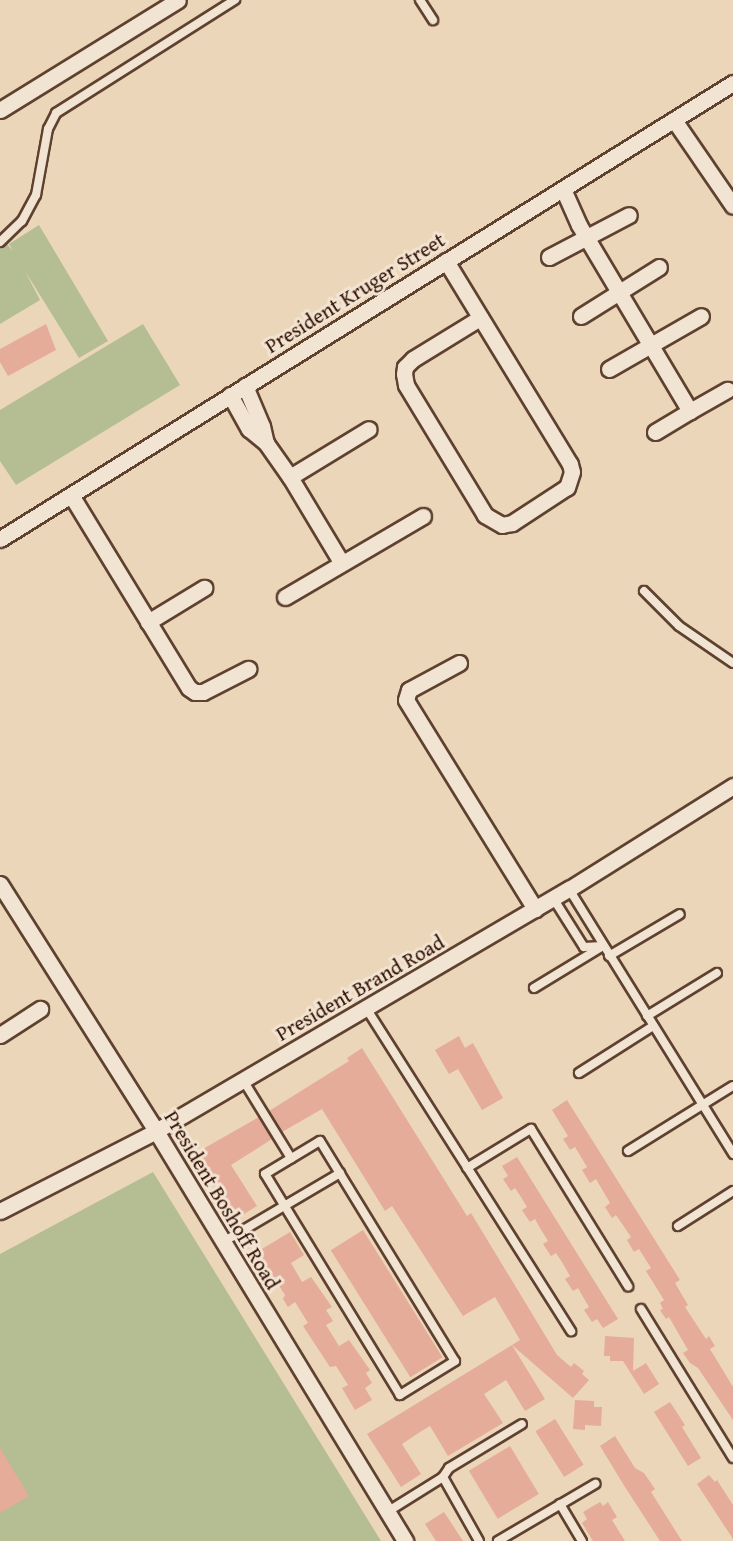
<!DOCTYPE html>
<html>
<head>
<meta charset="utf-8">
<style>
	body { margin:0 }
	#map { position:relative; width:733px; height:1541px; overflow:hidden; background:#ebd6b9; font-family:"Gentium Book Plus",serif }
	div>[style] { position:absolute }
	[style*='--x'] { left:calc(var(--x)*1px); top:calc(var(--y)*1px); width:calc(var(--w)*1px); rotate:calc(var(--a)*1deg) }
	.green>* { inset:0; background:#b4be92 }
	.building>* { inset:0; background:#e5ac99; transform-origin:0 0 }
	.roads { filter:drop-shadow(2px 0 #5f4130) drop-shadow(-2px 0 #5f4130) drop-shadow(0 2px #5f4130) drop-shadow(0 -2px #5f4130) }
	.service>* { height:8px; margin:-4px; padding:0 4px; transform-origin:4px; border-radius:4px; background:#f2e4d2 }
	.minor>* { height:15px; margin:-7.5px; padding:0 7.5px; transform-origin:7.5px; border-radius:7.5px; background:#f2e4d2 }
	span { translate:-50% -50%; white-space:nowrap; text-align:center; line-height:1.15; -webkit-text-stroke:6px #f2e4d2; paint-order:stroke }
	.street-label { font-size:21px; color:#300f02 }
</style>
</head>
<body>
<div id="map">
	<div class="green">
		<div style="clip-path:polygon(39px 225px,108px 341px,79px 358px,25px 271px,40px 300px,0 324px,0 246px,6px 243px,13px 251px,9px 244px)"></div>
		<div style="clip-path:polygon(143px 324px,180px 385px,16px 485px,0 461px,0 410px)"></div>
		<div style="clip-path:polygon(153px 1172px,381px 1541px,0 1541px,0 1254px)"></div>
	</div>
	<div class="building">
		<div style="clip-path:polygon(46px 324px,56px 350px,8px 376px,0 362px,0 349px)"></div>
		<div style="clip-path:polygon(459px 1036px,465px 1048px,473px 1043px,503px 1098px,482px 1110px,458px 1069px,449px 1074px,435px 1050px)"></div>
		<div style="clip-path:polygon(362px 1048px,467px 1216px,471px 1213px,557px 1355px,571px 1367px,574px 1363px,584px 1371px,582px 1374px,589px 1380px,573px 1398px,512px 1345px,520px 1340px,495px 1297px,463px 1316px,392px 1206px,385px 1211px,322px 1109px,282px 1132px,269px 1111px,349px 1061px,347px 1058px)"></div>
		<div style="clip-path:polygon(567px 1100px,680px 1280px,675px 1283px,688px 1305px,685px 1307px,706px 1339px,709px 1336px,715px 1346px,710px 1349px,733px 1387px,733px 1420px,698px 1368px,690px 1363px,683px 1353px,688px 1350px,669px 1317px,666px 1319px,660px 1310px,663px 1309px,660px 1303px,664px 1300px,646px 1271px,651px 1268px,639px 1249px,634px 1252px,627px 1240px,631px 1237px,616px 1215px,612px 1218px,605px 1207px,610px 1203px,596px 1179px,590px 1183px,582px 1170px,587px 1167px,575px 1147px,570px 1150px,563px 1139px,568px 1136px,552px 1110px)"></div>
		<div style="clip-path:polygon(259px 1117px,272px 1139px,231px 1165px,257px 1206px,236px 1219px,194px 1154px)"></div>
		<div style="clip-path:polygon(517px 1157px,618px 1319px,603px 1328px,597px 1319px,592px 1322px,584px 1310px,589px 1307px,583px 1297px,578px 1288px,573px 1291px,565px 1279px,570px 1276px,562px 1262px,556px 1253px,551px 1256px,543px 1244px,548px 1241px,540px 1228px,535px 1219px,530px 1222px,522px 1210px,527px 1207px,521px 1197px,515px 1188px,511px 1191px,503px 1179px,508px 1176px,502px 1166px)"></div>
		<div style="left:363px;top:1230px;width:150px;height:38px;rotate:58deg"></div>
		<div style="clip-path:polygon(290px 1232px,304px 1255px,291px 1263px,302px 1282px,311px 1277px,332px 1307px,326px 1310px,333px 1321px,326px 1325px,339px 1346px,349px 1340px,370px 1370px,366px 1373px,372px 1383px,365px 1388px,372px 1400px,355px 1410px,342px 1388px,348px 1385px,336px 1366px,330px 1367px,303px 1326px,308px 1323px,295px 1302px,288px 1307px,283px 1299px,285px 1295px,257px 1252px)"></div>
		<div style="clip-path:polygon(605px 1336px,634px 1338px,633px 1371px,646px 1363px,659px 1384px,644px 1394px,623px 1361px,610px 1361px,610px 1356px,604px 1356px)"></div>
		<div style="clip-path:polygon(512px 1345px,545px 1399px,525px 1411px,506px 1380px,484px 1394px,503px 1423px,448px 1456px,430px 1426px,420px 1432px,402px 1444px,421px 1474px,401px 1487px,367px 1434px)"></div>
		<div style="clip-path:polygon(575px 1400px,594px 1401px,594px 1407px,602px 1407px,601px 1426px,585px 1425px,585px 1430px,573px 1429px)"></div>
		<div style="clip-path:polygon(670px 1402px,685px 1425px,682px 1427px,701px 1458px,688px 1466px,654px 1412px)"></div>
		<div style="left:555px;top:1419px;width:54px;height:23px;rotate:58deg"></div>
		<div style="clip-path:polygon(615px 1436px,635px 1468px,644px 1473px,655px 1489px,651px 1492px,682px 1541px,660px 1541px,625px 1487px,600px 1446px)"></div>
		<div style="left:510px;top:1446px;width:56px;height:48px;rotate:59deg"></div>
		<div style="clip-path:polygon(0 1448px,29px 1496px,0 1513px)"></div>
		<div style="clip-path:polygon(709px 1475px,715px 1482px,717px 1480px,733px 1505px,733px 1539px,697px 1484px)"></div>
		<div style="clip-path:polygon(600px 1502px,603px 1506px,608px 1502px,617px 1517px,612px 1520px,625px 1541px,593px 1541px,582px 1523px,587px 1519px,583px 1512px)"></div>
		<div style="clip-path:polygon(444px 1512px,463px 1541px,436px 1541px,425px 1524px)"></div>
	</div>
	<div class="roads">
		<div class="service">
			<div style="--x:420;--y:0;--w:24;--a:57"></div>
			<div style="--x:0;--y:242;--w:30;--a:-44"></div>
			<div style="--x:22;--y:221;--w:30;--a:-62"></div>
			<div style="--x:36;--y:195;--w:67;--a:-79.7"></div>
			<div style="--x:48;--y:129;--w:18;--a:-63"></div>
			<div style="--x:56;--y:113;--w:212;--a:-32.3"></div>
			<div style="--x:644;--y:591;--w:49;--a:45"></div>
			<div style="--x:679;--y:626;--w:65;--a:34.4"></div>
			<div style="--x:569;--y:889;--w:312;--a:58.2"></div>
			<div style="--x:553;--y:898;--w:58;--a:57.7"></div>
			<div style="--x:584;--y:947;--w:18;--a:-3"></div>
			<div style="--x:609;--y:956;--w:82;--a:-30.6"></div>
			<div style="--x:534;--y:988;--w:81;--a:-31.3"></div>
			<div style="--x:366;--y:1008;--w:383;--a:57.6"></div>
			<div style="--x:647;--y:1016;--w:82;--a:-31.6"></div>
			<div style="--x:579;--y:1073;--w:88;--a:-32.4"></div>
			<div style="--x:243;--y:1080;--w:92;--a:58.4"></div>
			<div style="--x:320;--y:1141;--w:258;--a:58.5"></div>
			<div style="--x:455;--y:1361;--w:65;--a:148.3"></div>
			<div style="--x:400;--y:1395;--w:259;--a:-121.4"></div>
			<div style="--x:265;--y:1174;--w:64;--a:-31"></div>
			<div style="--x:628;--y:1151;--w:123;--a:-31.8"></div>
			<div style="--x:467;--y:1168;--w:75;--a:-31.4"></div>
			<div style="--x:531;--y:1129;--w:185;--a:58.3"></div>
			<div style="--x:678;--y:1226;--w:65;--a:-32.5"></div>
			<div style="--x:223;--y:1242;--w:136;--a:-30.5"></div>
			<div style="--x:641;--y:1309;--w:175;--a:58.3"></div>
			<div style="--x:443;--y:1477;--w:73;--a:60.6"></div>
			<div style="--x:560;--y:1504;--w:43;--a:59.3"></div>
			<div style="--x:387;--y:1512;--w:66;--a:-32"></div>
			<div style="--x:443;--y:1477;--w:11;--a:-56"></div>
			<div style="--x:449;--y:1468;--w:85;--a:-31.1"></div>
			<div style="--x:498;--y:1541;--w:113;--a:-30.4"></div>
		</div>
		<div class="minor">
			<div style="--x:0;--y:110;--w:209;--a:-31.7"></div>
			<div style="--x:674;--y:120;--w:104;--a:55.5"></div>
			<div style="--x:563;--y:189;--w:39;--a:66"></div>
			<div style="--x:579;--y:225;--w:217;--a:59.2"></div>
			<div style="--x:690;--y:411;--w:43;--a:-29.6"></div>
			<div style="--x:549;--y:257;--w:90;--a:-27.7"></div>
			<div style="--x:446;--y:261;--w:238;--a:58.6"></div>
			<div style="--x:570;--y:464;--w:8;--a:76"></div>
			<div style="--x:572;--y:472;--w:16;--a:108"></div>
			<div style="--x:567;--y:487;--w:66;--a:146.8"></div>
			<div style="--x:512;--y:523;--w:10;--a:169"></div>
			<div style="--x:502;--y:525;--w:20;--a:-150"></div>
			<div style="--x:485;--y:515;--w:152;--a:-121.3"></div>
			<div style="--x:406;--y:385;--w:11;--a:-100"></div>
			<div style="--x:404;--y:374;--w:7;--a:-82"></div>
			<div style="--x:405;--y:367;--w:11;--a:-45"></div>
			<div style="--x:413;--y:359;--w:79;--a:-31.5"></div>
			<div style="--x:581;--y:316;--w:92;--a:-32.1"></div>
			<div style="--x:609;--y:369;--w:106;--a:-29.9"></div>
			<div style="--x:245;--y:386;--w:43;--a:67"></div>
			<div style="--x:262;--y:426;--w:17;--a:77"></div>
			<div style="--x:230;--y:395;--w:39;--a:61"></div>
			<div style="--x:249;--y:429;--w:22;--a:39"></div>
			<div style="--x:266;--y:443;--w:42;--a:54.8"></div>
			<div style="--x:290;--y:477;--w:99;--a:59"></div>
			<div style="--x:655;--y:432;--w:41;--a:-31"></div>
			<div style="--x:290;--y:477;--w:92;--a:-31.3"></div>
			<div style="--x:71;--y:495;--w:226;--a:58.6"></div>
			<div style="--x:189;--y:688;--w:7;--a:34"></div>
			<div style="--x:195;--y:692;--w:8;--a:0"></div>
			<div style="--x:203;--y:692;--w:51;--a:-27.1"></div>
			<div style="--x:0;--y:539;--w:863;--a:-31.89"></div>
			<div style="--x:285;--y:597;--w:160;--a:-30.4"></div>
			<div style="--x:148;--y:622;--w:66;--a:-31.3"></div>
			<div style="--x:459;--y:663;--w:57;--a:151.6"></div>
			<div style="--x:409;--y:690;--w:10;--a:107"></div>
			<div style="--x:406;--y:700;--w:246;--a:58.3"></div>
			<div style="--x:0;--y:884;--w:292;--a:57.7"></div>
			<div style="--x:156;--y:1131;--w:480;--a:58.7"></div>
			<div style="--x:0;--y:1035;--w:48;--a:-33"></div>
			<div style="--x:0;--y:1211;--w:175;--a:-27.1"></div>
			<div style="--x:156;--y:1131;--w:479;--a:-30.4"></div>
			<div style="--x:569;--y:889;--w:194;--a:-32.1"></div>
		</div>
	</div>
	<div class="street-label">
		<span style="left:355px;top:293px;rotate:-32deg">President Kruger Street</span>
		<span style="left:360px;top:988px;rotate:-30deg">President Brand Road</span>
		<span style="left:222px;top:1200px;rotate:59deg">President Boshoff Road</span>
	</div>
</div>
</body>
</html>
